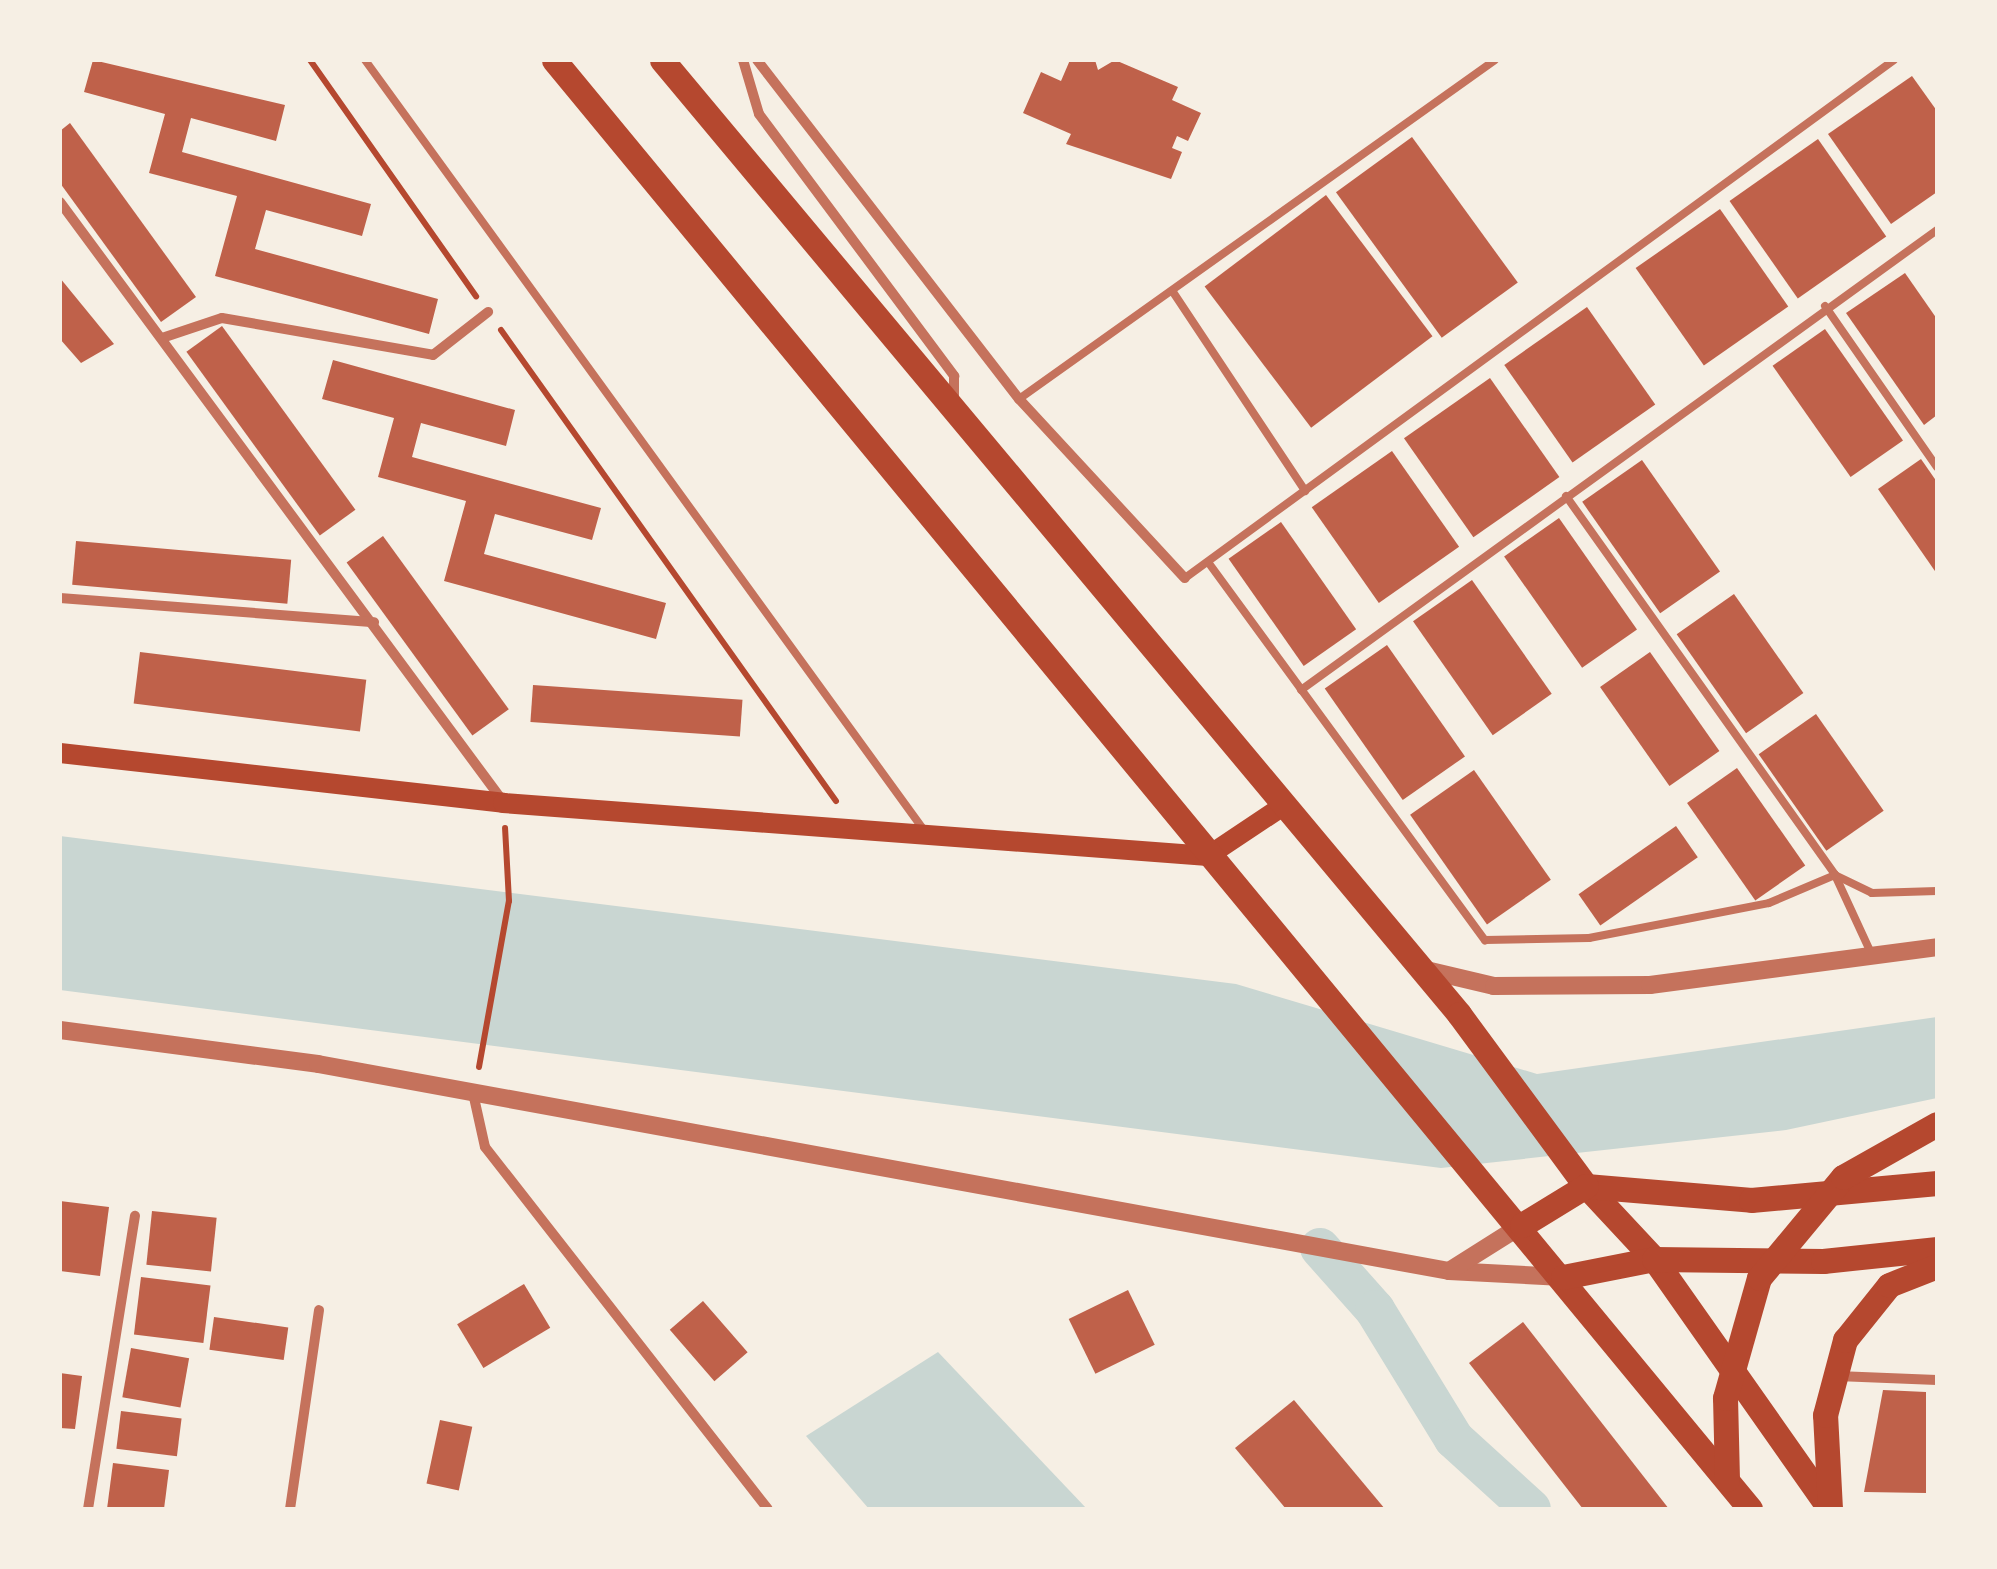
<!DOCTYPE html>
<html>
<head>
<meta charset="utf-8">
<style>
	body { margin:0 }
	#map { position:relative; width:1997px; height:1569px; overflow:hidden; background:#f6efe4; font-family:Commissioner,sans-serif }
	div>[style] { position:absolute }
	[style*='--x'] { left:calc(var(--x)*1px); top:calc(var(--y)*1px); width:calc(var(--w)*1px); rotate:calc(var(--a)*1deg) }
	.water>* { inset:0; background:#c9d6d2 }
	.canal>* { height:40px; margin:-20px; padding:0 20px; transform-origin:20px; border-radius:20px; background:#c9d6d2 }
	.building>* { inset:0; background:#bf614a; transform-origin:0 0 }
	.path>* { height:6px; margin:-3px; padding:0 3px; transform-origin:3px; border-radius:3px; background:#b5482f }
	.service>* { height:8px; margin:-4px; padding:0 4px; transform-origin:4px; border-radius:4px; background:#c5725c }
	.minor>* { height:10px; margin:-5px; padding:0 5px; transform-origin:5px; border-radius:5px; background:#c5725c }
	.tertiary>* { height:18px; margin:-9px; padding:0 9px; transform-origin:9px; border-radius:9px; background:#c5725c }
	.secondary>* { height:20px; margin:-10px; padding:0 10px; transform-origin:10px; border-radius:10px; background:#b5482f }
	.primary>* { height:25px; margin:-12.5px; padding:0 12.5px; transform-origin:12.5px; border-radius:12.5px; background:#b5482f }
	span { translate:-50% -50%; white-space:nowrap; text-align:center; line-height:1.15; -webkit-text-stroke:10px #f6efe4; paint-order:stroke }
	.frame { position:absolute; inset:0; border:62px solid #f6efe4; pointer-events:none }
</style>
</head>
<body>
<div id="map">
	<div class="water">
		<div style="clip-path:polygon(60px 836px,1236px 984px,1537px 1074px,1937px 1017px,1937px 1098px,1786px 1130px,1441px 1168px,60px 990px)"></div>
		<div style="clip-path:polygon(938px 1352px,1087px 1509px,869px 1509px,806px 1436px)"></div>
	</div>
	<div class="canal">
		<div style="--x:1320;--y:1248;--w:83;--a:48.4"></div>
		<div style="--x:1375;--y:1310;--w:151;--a:58.5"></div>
		<div style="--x:1454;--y:1439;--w:104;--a:42.3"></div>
	</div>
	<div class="building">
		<div style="clip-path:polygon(93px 60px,285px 105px,276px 141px,191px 118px,182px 152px,371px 204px,362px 236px,266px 210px,255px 249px,438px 299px,429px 334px,215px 276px,237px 196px,149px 173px,165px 114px,84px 92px)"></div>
		<div style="clip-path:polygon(1070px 60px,1095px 60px,1098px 70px,1115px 60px,1178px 87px,1172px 100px,1201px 113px,1188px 141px,1177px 136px,1172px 148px,1182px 152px,1171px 179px,1066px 144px,1071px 134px,1023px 113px,1041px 72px,1061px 81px)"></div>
		<div style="clip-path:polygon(1912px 76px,1937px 111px,1937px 192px,1891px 224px,1828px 134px)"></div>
		<div style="clip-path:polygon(70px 123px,196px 297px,161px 322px,60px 183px,60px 131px)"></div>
		<div style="left:1412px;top:137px;width:180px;height:94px;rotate:54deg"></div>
		<div style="left:1818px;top:139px;width:119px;height:108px;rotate:55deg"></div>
		<div style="left:1326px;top:195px;width:177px;height:152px;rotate:53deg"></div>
		<div style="left:1720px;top:209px;width:119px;height:103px;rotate:55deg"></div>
		<div style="clip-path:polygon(1905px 273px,1937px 319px,1937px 415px,1924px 425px,1846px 313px)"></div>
		<div style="clip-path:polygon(60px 278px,114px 344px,81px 363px,60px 339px)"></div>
		<div style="left:1587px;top:307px;width:119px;height:101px;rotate:55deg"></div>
		<div style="left:222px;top:326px;width:227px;height:44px;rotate:54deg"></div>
		<div style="left:1825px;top:329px;width:136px;height:64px;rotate:55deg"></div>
		<div style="clip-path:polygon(333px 360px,515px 410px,506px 446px,421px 423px,412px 457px,601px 508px,592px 540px,495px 514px,484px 554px,666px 603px,656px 639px,444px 581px,466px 501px,378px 477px,394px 418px,322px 399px)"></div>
		<div style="left:1490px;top:378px;width:121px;height:105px;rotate:55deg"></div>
		<div style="left:1392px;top:451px;width:117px;height:98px;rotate:55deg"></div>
		<div style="clip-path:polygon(1921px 459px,1937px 482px,1937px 574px,1878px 489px)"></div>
		<div style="left:1642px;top:460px;width:136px;height:73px;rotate:55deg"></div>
		<div style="left:1559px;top:518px;width:136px;height:67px;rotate:55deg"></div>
		<div style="left:1281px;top:522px;width:131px;height:64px;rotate:55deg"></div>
		<div style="left:383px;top:536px;width:214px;height:45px;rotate:54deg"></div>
		<div style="left:76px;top:541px;width:216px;height:44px;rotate:5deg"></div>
		<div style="left:1472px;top:580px;width:139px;height:72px;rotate:55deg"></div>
		<div style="left:1734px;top:594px;width:121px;height:70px;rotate:55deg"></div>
		<div style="left:1387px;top:645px;width:136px;height:76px;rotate:55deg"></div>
		<div style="left:140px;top:652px;width:228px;height:52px;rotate:7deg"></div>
		<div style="left:1650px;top:652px;width:121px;height:61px;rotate:55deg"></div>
		<div style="left:533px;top:685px;width:210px;height:37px;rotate:4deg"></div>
		<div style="left:1816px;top:714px;width:118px;height:70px;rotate:55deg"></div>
		<div style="left:1737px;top:768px;width:119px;height:61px;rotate:55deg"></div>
		<div style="left:1474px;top:770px;width:134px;height:78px;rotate:55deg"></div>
		<div style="left:1676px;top:826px;width:38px;height:119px;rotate:55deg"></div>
		<div style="clip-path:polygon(60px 1201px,109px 1207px,100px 1276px,60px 1271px)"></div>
		<div style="left:152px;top:1211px;width:65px;height:54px;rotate:6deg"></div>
		<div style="left:141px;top:1277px;width:70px;height:58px;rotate:7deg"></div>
		<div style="left:524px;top:1284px;width:51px;height:78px;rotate:59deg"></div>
		<div style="left:1128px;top:1290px;width:61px;height:66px;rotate:64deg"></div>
		<div style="left:703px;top:1301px;width:68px;height:44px;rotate:49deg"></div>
		<div style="left:214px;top:1317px;width:75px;height:33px;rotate:8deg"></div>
		<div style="clip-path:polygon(1523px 1322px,1669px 1509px,1583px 1509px,1469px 1363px)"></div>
		<div style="left:131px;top:1348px;width:59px;height:50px;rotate:10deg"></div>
		<div style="clip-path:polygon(60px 1373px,82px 1376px,75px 1429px,60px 1428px)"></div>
		<div style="clip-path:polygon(1883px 1390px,1926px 1392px,1926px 1493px,1864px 1492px)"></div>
		<div style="clip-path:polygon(1294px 1400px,1385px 1509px,1286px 1509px,1235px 1448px)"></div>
		<div style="left:121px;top:1411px;width:61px;height:38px;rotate:7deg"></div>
		<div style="left:440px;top:1420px;width:33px;height:65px;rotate:12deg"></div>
		<div style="clip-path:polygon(113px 1463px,169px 1470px,164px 1509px,107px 1509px)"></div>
	</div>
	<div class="path">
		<div style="--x:310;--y:60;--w:289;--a:54.9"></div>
		<div style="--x:501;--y:330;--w:578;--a:54.58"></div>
		<div style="--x:479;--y:1067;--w:169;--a:-79.8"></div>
		<div style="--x:509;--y:901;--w:73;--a:-93.1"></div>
	</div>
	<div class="service">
		<div style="--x:365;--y:60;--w:950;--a:54.03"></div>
		<div style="--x:1173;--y:292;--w:239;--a:56.4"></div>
		<div style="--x:1825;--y:306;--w:196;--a:55.2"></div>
		<div style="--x:1019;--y:399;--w:584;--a:-35.46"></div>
		<div style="--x:1566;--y:496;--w:465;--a:54.6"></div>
		<div style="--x:1835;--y:875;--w:41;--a:25.9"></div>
		<div style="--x:1872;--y:893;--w:65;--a:-1.8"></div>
		<div style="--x:1208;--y:562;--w:469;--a:53.8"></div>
		<div style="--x:1485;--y:940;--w:104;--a:-1.1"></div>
		<div style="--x:1589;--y:938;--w:183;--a:-11"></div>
		<div style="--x:1769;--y:903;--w:72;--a:-23"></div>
		<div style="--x:1835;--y:875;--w:86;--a:65.2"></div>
		<div style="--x:1185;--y:578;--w:878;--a:-36.15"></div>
		<div style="--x:1301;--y:690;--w:785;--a:-35.88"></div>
	</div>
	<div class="minor">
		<div style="--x:743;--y:60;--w:56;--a:73.5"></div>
		<div style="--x:759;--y:114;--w:327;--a:53.3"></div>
		<div style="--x:954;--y:376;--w:26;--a:90"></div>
		<div style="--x:757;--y:60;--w:428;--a:52.3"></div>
		<div style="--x:1019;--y:399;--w:244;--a:47.2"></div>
		<div style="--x:60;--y:202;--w:744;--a:53.53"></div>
		<div style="--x:162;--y:338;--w:63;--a:-18.4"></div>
		<div style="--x:222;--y:318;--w:214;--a:9.9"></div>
		<div style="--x:433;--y:355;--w:70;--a:-38"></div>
		<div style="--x:60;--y:598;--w:315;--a:4.4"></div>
		<div style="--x:473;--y:1093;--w:55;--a:77.5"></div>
		<div style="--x:485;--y:1147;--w:459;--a:52"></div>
		<div style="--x:1837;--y:1376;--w:100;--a:2.3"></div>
		<div style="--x:88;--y:1509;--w:297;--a:-80.9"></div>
		<div style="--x:290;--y:1509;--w:201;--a:-81.7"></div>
	</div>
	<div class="tertiary">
		<div style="--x:1422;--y:969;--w:74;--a:13.3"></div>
		<div style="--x:1494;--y:986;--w:156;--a:-0.4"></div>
		<div style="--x:1650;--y:985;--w:290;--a:-7.5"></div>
		<div style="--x:60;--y:1030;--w:260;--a:7.5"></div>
		<div style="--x:318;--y:1064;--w:1150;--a:10.37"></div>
		<div style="--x:1449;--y:1271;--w:114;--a:3"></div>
		<div style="--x:1449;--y:1271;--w:86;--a:-32.2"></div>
	</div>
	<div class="secondary">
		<div style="--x:60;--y:753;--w:446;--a:6.4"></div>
		<div style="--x:503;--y:803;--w:707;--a:4.3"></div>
		<div style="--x:1208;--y:856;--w:90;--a:-33.7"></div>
	</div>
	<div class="primary">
		<div style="--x:554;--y:60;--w:1879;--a:50.46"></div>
		<div style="--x:662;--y:60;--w:1243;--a:50.12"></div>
		<div style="--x:1459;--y:1014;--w:214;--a:53.6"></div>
		<div style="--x:1586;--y:1186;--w:100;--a:47"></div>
		<div style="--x:1654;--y:1259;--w:306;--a:54.9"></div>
		<div style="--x:1586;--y:1186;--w:166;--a:4.8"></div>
		<div style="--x:1751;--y:1200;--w:187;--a:-5.2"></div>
		<div style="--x:1522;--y:1225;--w:75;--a:-31.4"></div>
		<div style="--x:1563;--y:1277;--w:93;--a:-11.2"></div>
		<div style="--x:1654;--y:1259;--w:169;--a:0.7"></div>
		<div style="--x:1823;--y:1261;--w:115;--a:-6"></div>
		<div style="--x:1727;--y:1479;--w:81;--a:-91.4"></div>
		<div style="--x:1725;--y:1398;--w:125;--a:-74.2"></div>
		<div style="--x:1759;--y:1278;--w:131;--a:-50.3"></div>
		<div style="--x:1843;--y:1177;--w:108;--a:-29.4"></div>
		<div style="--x:1830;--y:1509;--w:94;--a:-93"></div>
		<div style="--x:1825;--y:1415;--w:78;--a:-75.1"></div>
		<div style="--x:1845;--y:1340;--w:70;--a:-51.3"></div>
		<div style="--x:1889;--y:1285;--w:52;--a:-21.6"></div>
	</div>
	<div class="frame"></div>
</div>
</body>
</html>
